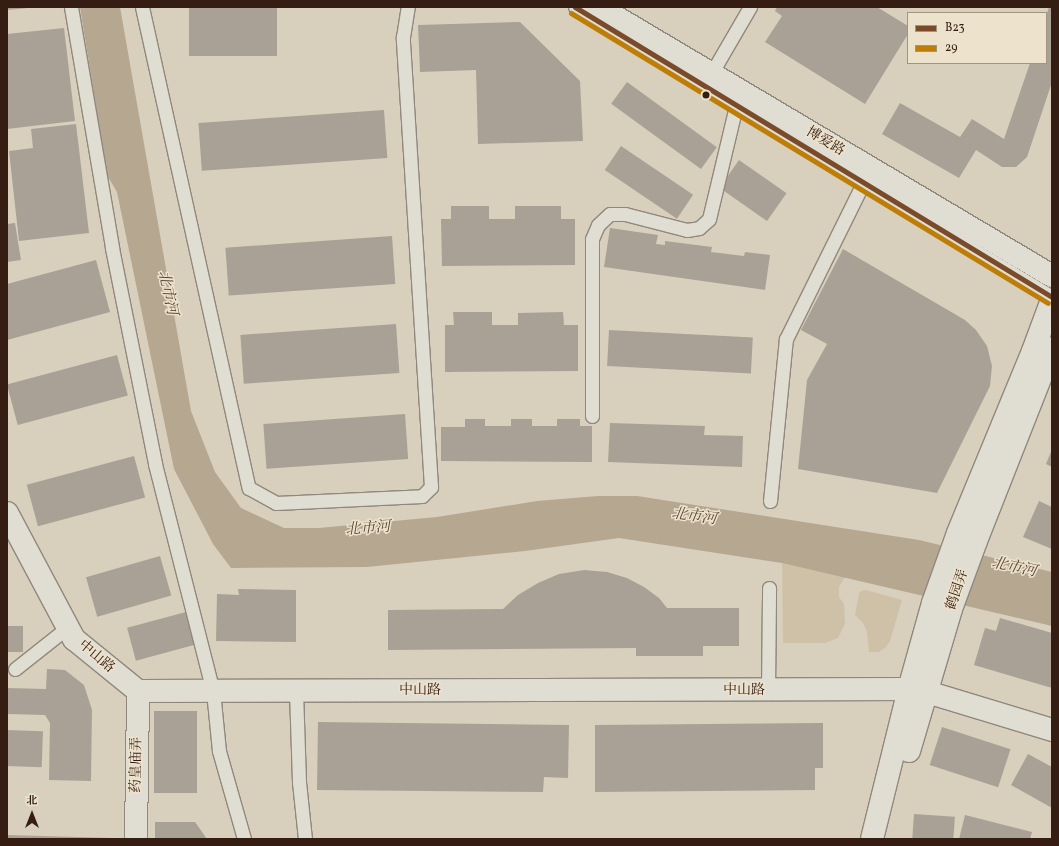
<!DOCTYPE html>
<html>
<head>
<meta charset="utf-8">
<style>
	body { margin:0 }
	#map { position:relative; width:1059px; height:846px; overflow:hidden; background:#d8d0bd; font-family:Vollkorn,"Noto Serif SC",serif }
	div>[style] { position:absolute }
	[style*='--x'] { left:calc(var(--x)*1px); top:calc(var(--y)*1px); width:calc(var(--w)*1px); rotate:calc(var(--a)*1deg) }
	.green>* { inset:0; background:#cec1a8 }
	.water>* { inset:0; background:#b6a790 }
	.building>* { inset:0; background:#a9a195; transform-origin:0 0 }
	.roads { filter:drop-shadow(1px 0 #90887c) drop-shadow(-1px 0 #90887c) drop-shadow(0 1px #90887c) drop-shadow(0 -1px #90887c) }
	.service>* { height:13px; margin:-6.5px; padding:0 6.5px; transform-origin:6.5px; border-radius:6.5px; background:#e0ddd3 }
	.minor>* { height:22px; margin:-11px; padding:0 11px; transform-origin:11px; border-radius:11px; background:#e0ddd3 }
	.secondary>* { height:22px; margin:-11px; padding:0 11px; transform-origin:11px; border-radius:11px; background:#e0ddd3 }
	.bus-1>* { height:5px; margin:-2.5px; padding:0 2.5px; transform-origin:2.5px; border-radius:2.5px; background:#7a4b2a }
	.bus-2>* { height:5px; margin:-2.5px; padding:0 2.5px; transform-origin:2.5px; border-radius:2.5px; background:#bd7d06 }
	.dots>* { width:11px; height:11px; translate:-50% -50%; box-sizing:border-box; border:2px solid #ede3cc; border-radius:50% }
	span { translate:-50% -50%; white-space:nowrap; text-align:center; line-height:1.15; -webkit-text-stroke:3px #ede3cc; paint-order:stroke }
	.street-label { font-size:14px; color:#351d14 }
	.water-label { font-size:15px; color:#5d4738; font-style:italic }
	.frame { position:absolute; inset:0; border:8px solid #351d14; pointer-events:none }
	.legend { position:absolute; left:907px; top:12px; width:140px; height:52px; box-sizing:border-box; background:#ede3cc; border:1px solid #a39482; margin:0; padding:5px 7px; list-style:none; font-size:12px; color:#351d14 }
	.legend li { display:flex; align-items:center; gap:8px; height:20px }
	.legend b { width:20px; border:1px solid #a39482 }
	.north { position:absolute; left:12px; top:794px; width:40px; height:40px; -webkit-text-stroke:3px #ede3cc; paint-order:stroke; rotate:0deg; font-size:11px; font-weight:700; line-height:16px; text-align:center; color:#351d14 }
	.north::after { content:''; display:block; margin:auto; width:14px; height:18px; background:#351d14; clip-path:polygon(50% 0,100% 100%,50% 72%,0 100%) }
</style>
</head>
<body>
<div id="map">
	<div class="green">
		<div style="clip-path:polygon(782px 563px,845px 577px,839px 587px,839px 597px,844px 604px,845px 624px,838px 638px,825px 643px,783px 643px)"></div>
		<div style="clip-path:polygon(866px 590px,902px 600px,890px 641px,886px 647px,879px 652px,869px 652px,867px 631px,863px 623px,855px 615px,859px 593px,861px 591px)"></div>
	</div>
	<div class="water">
		<div style="clip-path:polygon(80px 7px,120px 7px,191px 411px,215px 472px,241px 508px,284px 528px,319px 528px,437px 517px,537px 501px,598px 496px,637px 496px,919px 540px,1052px 572px,1052px 626px,782px 563px,619px 538px,525px 551px,367px 567px,231px 568px,213px 544px,174px 469px,117px 192px,107px 175px)"></div>
	</div>
	<div class="building">
		<div style="clip-path:polygon(7px 7px,28px 7px,28px 8px,7px 10px)"></div>
		<div style="left:189px;top:7px;width:88px;height:49px"></div>
		<div style="clip-path:polygon(777px 7px,877px 7px,908px 26px,908px 34px,865px 104px,765px 42px,782px 16px,775px 11px)"></div>
		<div style="clip-path:polygon(1049px 7px,1052px 8px,1052px 82px,1027px 157px,1016px 167px,1002px 167px,976px 150px,959px 178px,882px 134px,900px 103px,960px 137px,972px 119px,1004px 139px,1030px 63px,1046px 63px,1046px 16px)"></div>
		<div style="clip-path:polygon(520px 22px,580px 81px,583px 141px,478px 144px,476px 70px,420px 72px,418px 25px)"></div>
		<div style="clip-path:polygon(64px 28px,75px 121px,7px 129px,7px 34px)"></div>
		<div style="left:627px;top:82px;width:111px;height:27px;rotate:36deg"></div>
		<div style="left:384px;top:110px;width:48px;height:186px;rotate:86deg"></div>
		<div style="clip-path:polygon(76px 124px,89px 233px,19px 241px,9px 151px,33px 148px,31px 129px)"></div>
		<div style="left:621px;top:146px;width:87px;height:29px;rotate:34deg"></div>
		<div style="left:739px;top:160px;width:58px;height:34px;rotate:35deg"></div>
		<div style="clip-path:polygon(451px 206px,489px 206px,489px 219px,515px 219px,515px 206px,561px 206px,561px 219px,575px 219px,575px 265px,442px 266px,441px 219px,451px 219px)"></div>
		<div style="clip-path:polygon(15px 223px,21px 260px,7px 262px,7px 224px)"></div>
		<div style="clip-path:polygon(610px 228px,658px 235px,656px 244px,665px 245px,665px 241px,712px 247px,711px 252px,744px 256px,745px 252px,770px 255px,765px 290px,604px 267px)"></div>
		<div style="left:392px;top:236px;width:48px;height:167px;rotate:86deg"></div>
		<div style="clip-path:polygon(843px 249px,965px 320px,976px 330px,987px 346px,992px 366px,990px 386px,937px 493px,798px 469px,807px 380px,827px 344px,801px 330px)"></div>
		<div style="clip-path:polygon(96px 260px,110px 312px,7px 340px,7px 284px)"></div>
		<div style="clip-path:polygon(453px 312px,492px 312px,492px 325px,518px 325px,518px 313px,563px 312px,564px 325px,578px 325px,578px 371px,445px 372px,445px 325px,454px 325px)"></div>
		<div style="left:396px;top:324px;width:49px;height:156px;rotate:86deg"></div>
		<div style="left:609px;top:330px;width:144px;height:36px;rotate:3deg"></div>
		<div style="left:117px;top:355px;width:42px;height:114px;rotate:75deg"></div>
		<div style="left:405px;top:414px;width:45px;height:142px;rotate:86deg"></div>
		<div style="clip-path:polygon(465px 419px,485px 419px,485px 426px,511px 426px,511px 419px,532px 419px,532px 426px,557px 426px,557px 419px,580px 419px,580px 426px,592px 426px,592px 462px,441px 461px,441px 427px,465px 427px)"></div>
		<div style="clip-path:polygon(610px 423px,705px 426px,704px 435px,743px 436px,742px 467px,608px 462px)"></div>
		<div style="clip-path:polygon(1052px 449px,1052px 467px,1046px 464px)"></div>
		<div style="left:134px;top:456px;width:43px;height:111px;rotate:75deg"></div>
		<div style="clip-path:polygon(1039px 501px,1052px 507px,1052px 549px,1023px 537px)"></div>
		<div style="left:160px;top:556px;width:41px;height:77px;rotate:74deg"></div>
		<div style="clip-path:polygon(584px 570px,607px 572px,627px 578px,644px 587px,659px 598px,667px 608px,739px 608px,739px 646px,703px 646px,703px 656px,636px 656px,636px 648px,388px 650px,388px 610px,503px 609px,518px 595px,538px 583px,559px 574px)"></div>
		<div style="clip-path:polygon(238px 589px,296px 590px,296px 642px,216px 641px,217px 594px,239px 595px)"></div>
		<div style="left:186px;top:612px;width:34px;height:61px;rotate:75deg"></div>
		<div style="clip-path:polygon(1000px 618px,1052px 633px,1052px 688px,974px 665px,985px 628px,996px 631px)"></div>
		<div style="left:7px;top:626px;width:16px;height:26px"></div>
		<div style="clip-path:polygon(47px 669px,65px 670px,84px 685px,92px 710px,91px 781px,49px 780px,50px 723px,45px 715px,7px 714px,7px 688px,46px 689px)"></div>
		<div style="left:154px;top:711px;width:43px;height:82px"></div>
		<div style="clip-path:polygon(318px 722px,569px 725px,568px 778px,544px 777px,543px 792px,317px 790px)"></div>
		<div style="clip-path:polygon(823px 723px,823px 768px,815px 768px,815px 790px,595px 792px,595px 725px)"></div>
		<div style="left:942px;top:727px;width:72px;height:40px;rotate:18deg"></div>
		<div style="left:7px;top:730px;width:36px;height:36px;rotate:2deg"></div>
		<div style="clip-path:polygon(1028px 754px,1052px 767px,1052px 808px,1011px 785px)"></div>
		<div style="left:914px;top:814px;width:41px;height:25px;rotate:4deg"></div>
		<div style="clip-path:polygon(965px 815px,1032px 832px,1030px 839px,959px 839px)"></div>
		<div style="clip-path:polygon(155px 822px,195px 822px,207px 839px,155px 839px)"></div>
		<div style="clip-path:polygon(7px 835px,112px 838px,112px 839px,7px 839px)"></div>
	</div>
	<div class="roads">
		<div class="service">
			<div style="--x:71;--y:7;--w:244;--a:80.3"></div>
			<div style="--x:112;--y:248;--w:220;--a:78.7"></div>
			<div style="--x:155;--y:464;--w:234;--a:75.7"></div>
			<div style="--x:213;--y:691;--w:60;--a:84.3"></div>
			<div style="--x:219;--y:751;--w:91;--a:74.1"></div>
			<div style="--x:142;--y:7;--w:493;--a:77.5"></div>
			<div style="--x:249;--y:488;--w:31;--a:29"></div>
			<div style="--x:276;--y:503;--w:146;--a:-2.7"></div>
			<div style="--x:422;--y:496;--w:13;--a:-45"></div>
			<div style="--x:431;--y:487;--w:451;--a:-93.6"></div>
			<div style="--x:403;--y:37;--w:30;--a:-81"></div>
			<div style="--x:575;--y:7;--w:558;--a:31.3"></div>
			<div style="--x:711;--y:74;--w:78;--a:-59.8"></div>
			<div style="--x:592;--y:416;--w:177;--a:-90"></div>
			<div style="--x:592;--y:239;--w:15;--a:-67"></div>
			<div style="--x:598;--y:225;--w:16;--a:-43"></div>
			<div style="--x:610;--y:214;--w:15;--a:0"></div>
			<div style="--x:625;--y:214;--w:64;--a:14.5"></div>
			<div style="--x:687;--y:230;--w:12;--a:-9"></div>
			<div style="--x:699;--y:228;--w:13;--a:-42"></div>
			<div style="--x:709;--y:219;--w:125;--a:-76.6"></div>
			<div style="--x:770;--y:501;--w:163;--a:-84.4"></div>
			<div style="--x:786;--y:339;--w:183;--a:-63.7"></div>
			<div style="--x:15;--y:669;--w:68;--a:-38.4"></div>
			<div style="--x:296;--y:691;--w:91;--a:88.1"></div>
			<div style="--x:299;--y:782;--w:57;--a:84"></div>
			<div style="--x:768;--y:691;--w:103;--a:-89.4"></div>
		</div>
		<div class="minor">
			<div style="--x:7;--y:513;--w:143;--a:62"></div>
			<div style="--x:74;--y:639;--w:82;--a:39.1"></div>
			<div style="--x:138;--y:691;--w:771;--a:-0.15"></div>
			<div style="--x:909;--y:689;--w:18;--a:9"></div>
			<div style="--x:927;--y:692;--w:131;--a:16.9"></div>
			<div style="--x:909;--y:751;--w:148;--a:-73.5"></div>
			<div style="--x:951;--y:609;--w:72;--a:-69.8"></div>
			<div style="--x:976;--y:541;--w:207;--a:-68.5"></div>
			<div style="--x:136;--y:839;--w:148;--a:-89.2"></div>
			<div style="--x:872;--y:839;--w:154;--a:-76.1"></div>
			<div style="--x:909;--y:689;--w:89;--a:-74.4"></div>
			<div style="--x:933;--y:603;--w:74;--a:-70.3"></div>
			<div style="--x:958;--y:533;--w:197;--a:-67.6"></div>
			<div style="--x:1033;--y:351;--w:54;--a:-69.6"></div>
		</div>
		<div class="secondary">
			<div style="--x:599;--y:7;--w:527;--a:30.7"></div>
		</div>
	</div>
	<div class="bus-1">
		<div style="--x:575;--y:7;--w:558;--a:31.3"></div>
	</div>
	<div class="bus-2">
		<div style="--x:571;--y:13;--w:558;--a:31.3"></div>
	</div>
	<div class="dots">
		<div style="left:706px;top:95px;background:#351d14"></div>
	</div>
	<div class="street-label">
		<span style="left:825px;top:142px;rotate:31deg">博爱路</span>
		<span style="left:958px;top:590px;rotate:-71deg">鹤园弄</span>
		<span style="left:96px;top:657px;rotate:40deg">中山路</span>
		<span style="left:420px;top:691px">中山路</span>
		<span style="left:744px;top:691px">中山路</span>
		<span style="left:137px;top:765px;rotate:-89deg">药皇庙弄</span>
	</div>
	<div class="water-label">
		<span style="left:167px;top:293px;rotate:78deg">北市河</span>
		<span style="left:694px;top:517px;rotate:8deg">北市河</span>
		<span style="left:368px;top:529px;rotate:-4deg">北市河</span>
		<span style="left:1014px;top:568px;rotate:12deg">北市河</span>
	</div>
	<div class="frame"></div>
	<ul class="legend">
	<li><b style="height:5px;background:#7a4b2a"></b>B23</li>
	<li><b style="height:5px;background:#bd7d06"></b>29</li>
	</ul>
	<div class="north">北</div>
</div>
</body>
</html>
